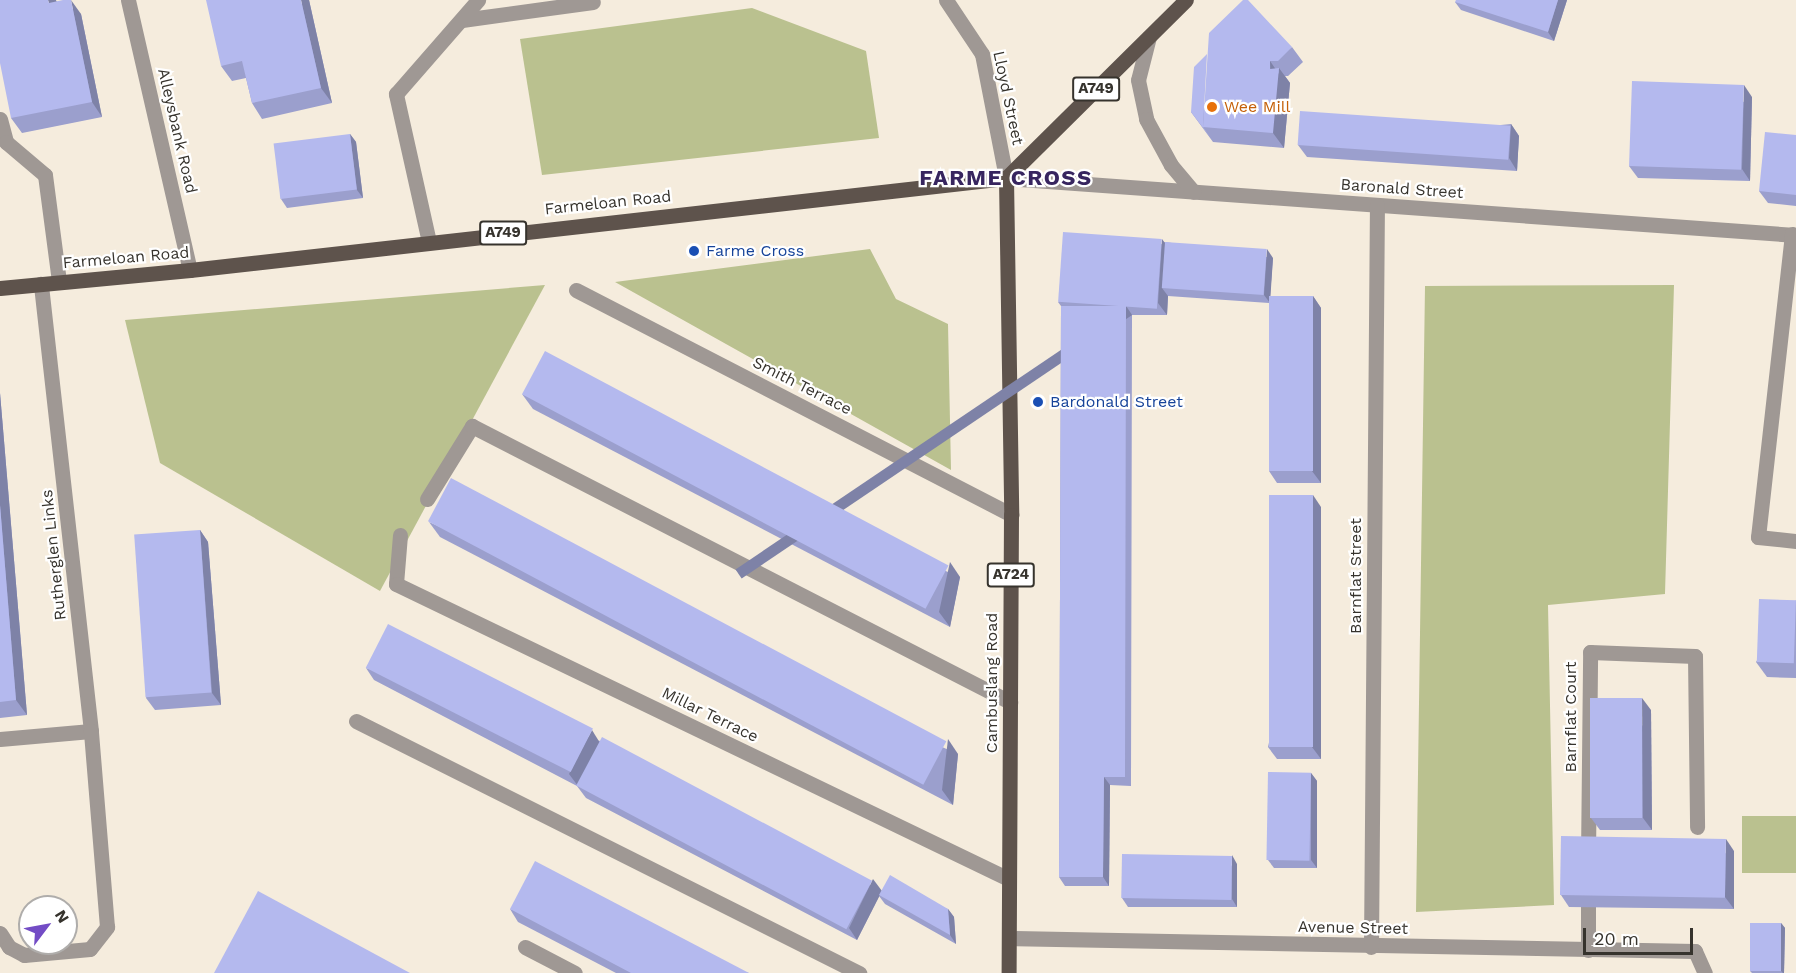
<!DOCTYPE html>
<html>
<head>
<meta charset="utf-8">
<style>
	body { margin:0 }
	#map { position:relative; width:1796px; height:973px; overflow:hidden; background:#f5ecdd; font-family:"Work Sans",sans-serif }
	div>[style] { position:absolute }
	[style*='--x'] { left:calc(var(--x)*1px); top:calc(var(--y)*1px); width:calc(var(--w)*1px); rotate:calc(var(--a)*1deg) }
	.green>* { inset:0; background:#bac18f; transform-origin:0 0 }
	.minor>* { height:15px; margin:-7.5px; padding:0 7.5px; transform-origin:7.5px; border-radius:7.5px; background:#9f9894 }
	.major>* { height:15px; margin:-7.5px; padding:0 7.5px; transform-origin:7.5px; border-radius:7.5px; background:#5e534c }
	.wall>* { inset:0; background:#9b9fcd }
	.shaded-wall>* { inset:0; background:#7e82a7; transform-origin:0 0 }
	.building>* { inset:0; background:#b4b9ee; transform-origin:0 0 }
	.dots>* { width:16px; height:16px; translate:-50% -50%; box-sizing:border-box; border:3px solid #fff; border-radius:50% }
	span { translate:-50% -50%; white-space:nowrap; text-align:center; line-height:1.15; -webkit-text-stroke:4.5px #fff; paint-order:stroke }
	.shield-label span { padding:2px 4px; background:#fff; border:2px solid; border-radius:4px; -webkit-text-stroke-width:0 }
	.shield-label { font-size:15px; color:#36332d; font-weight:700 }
	.street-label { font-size:16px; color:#36332d }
	.food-label { font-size:16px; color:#c56008 }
	.left { translate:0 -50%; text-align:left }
	.transit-label { font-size:16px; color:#164399 }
	.district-label { font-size:22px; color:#37255f; font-weight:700; letter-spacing:1.5px }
	.north { position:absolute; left:18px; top:895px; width:60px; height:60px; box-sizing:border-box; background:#fff; border:2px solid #afadab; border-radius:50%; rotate:58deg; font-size:16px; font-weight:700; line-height:24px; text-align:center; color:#36332d }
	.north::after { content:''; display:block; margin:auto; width:21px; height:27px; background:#734cc5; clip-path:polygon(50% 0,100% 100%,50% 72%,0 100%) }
	.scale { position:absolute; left:1583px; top:928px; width:110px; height:27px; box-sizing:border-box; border:3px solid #36332d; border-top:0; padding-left:8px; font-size:18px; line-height:21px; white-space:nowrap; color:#36332d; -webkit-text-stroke:4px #fff; paint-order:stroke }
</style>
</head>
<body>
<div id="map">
	<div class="green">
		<div style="clip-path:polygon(752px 8px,866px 51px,879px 138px,542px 175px,520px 39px)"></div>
		<div style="clip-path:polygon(870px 249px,896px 299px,948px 324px,951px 470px,615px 282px)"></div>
		<div style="clip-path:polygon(545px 285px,380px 591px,160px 463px,125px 320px)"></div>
		<div style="clip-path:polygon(1674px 285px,1665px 594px,1548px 605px,1554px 905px,1416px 912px,1425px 286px)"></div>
		<div style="left:1796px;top:816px;width:57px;height:54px;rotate:90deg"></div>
	</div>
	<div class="minor">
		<div style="--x:128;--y:0;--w:277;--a:77.1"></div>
		<div style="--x:946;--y:0;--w:65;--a:56.3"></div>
		<div style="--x:982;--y:54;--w:126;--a:79"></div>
		<div style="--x:1006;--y:178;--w:792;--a:4.13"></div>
		<div style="--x:462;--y:20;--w:132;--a:-7.8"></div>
		<div style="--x:1149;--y:37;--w:44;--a:104.3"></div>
		<div style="--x:1138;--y:80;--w:40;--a:78"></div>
		<div style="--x:1146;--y:119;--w:52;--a:61.5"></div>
		<div style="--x:1171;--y:165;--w:35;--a:50"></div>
		<div style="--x:0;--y:119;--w:24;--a:75"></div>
		<div style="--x:6;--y:142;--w:51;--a:40.2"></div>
		<div style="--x:45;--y:175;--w:108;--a:82.5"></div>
		<div style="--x:1792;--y:234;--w:305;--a:96.4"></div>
		<div style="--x:1758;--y:537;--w:38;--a:6"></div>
		<div style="--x:429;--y:242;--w:152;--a:-102.6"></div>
		<div style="--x:396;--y:94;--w:125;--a:-48.9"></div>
		<div style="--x:576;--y:290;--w:490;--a:27.3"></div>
		<div style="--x:427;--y:499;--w:86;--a:-58.3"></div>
		<div style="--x:472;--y:426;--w:605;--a:27.16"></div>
		<div style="--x:400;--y:535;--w:49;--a:94.7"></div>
		<div style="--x:396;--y:584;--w:680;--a:25.7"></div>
		<div style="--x:356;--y:721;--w:563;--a:26.61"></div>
		<div style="--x:0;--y:739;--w:91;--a:-5"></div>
		<div style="--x:91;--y:731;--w:450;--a:-96.4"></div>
		<div style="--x:1588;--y:857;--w:205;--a:-89.4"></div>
		<div style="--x:1590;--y:652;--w:105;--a:2.2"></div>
		<div style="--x:1695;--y:656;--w:171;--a:89.3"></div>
		<div style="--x:0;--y:933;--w:17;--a:57"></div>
		<div style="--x:9;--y:947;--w:17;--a:28"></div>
		<div style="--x:24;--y:955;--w:66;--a:-5.2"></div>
		<div style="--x:90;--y:949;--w:28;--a:-52"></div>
		<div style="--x:107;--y:927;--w:197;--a:-94.7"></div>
		<div style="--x:1009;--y:938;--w:686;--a:1.09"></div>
		<div style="--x:1695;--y:951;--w:24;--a:66"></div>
		<div style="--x:525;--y:947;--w:56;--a:27.5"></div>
		<div style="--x:1371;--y:947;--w:742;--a:-89.54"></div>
		<div style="--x:1588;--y:950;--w:63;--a:-90"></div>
	</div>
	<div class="major">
		<div style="--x:1006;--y:178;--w:337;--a:89.1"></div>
		<div style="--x:1011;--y:515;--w:458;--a:90.3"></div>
		<div style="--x:1006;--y:178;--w:253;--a:-44.7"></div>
		<div style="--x:0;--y:288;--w:191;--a:-5.4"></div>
		<div style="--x:190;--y:270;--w:821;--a:-6.43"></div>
	</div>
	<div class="wall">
		<div style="clip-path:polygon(56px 0,56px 1px,81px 14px,102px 117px,22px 133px,11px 118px)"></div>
		<div style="clip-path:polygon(309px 0,332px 103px,262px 119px,252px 103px,246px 78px,232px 81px,221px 66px)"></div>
		<div style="clip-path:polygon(1567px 0,1554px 41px,1461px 10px,1455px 2px)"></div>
		<div style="clip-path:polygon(1292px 47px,1303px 62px,1288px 76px,1285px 76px,1290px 83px,1284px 148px,1213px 142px,1191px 112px)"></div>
		<div style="clip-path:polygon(1752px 97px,1750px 181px,1638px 178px,1629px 166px)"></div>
		<div style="clip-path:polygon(1511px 124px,1519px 136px,1517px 171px,1307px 157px,1298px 145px)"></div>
		<div style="clip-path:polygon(350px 134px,356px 142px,363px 198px,287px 208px,281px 199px)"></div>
		<div style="clip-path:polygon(1796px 135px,1796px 206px,1768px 203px,1759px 191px)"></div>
		<div style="clip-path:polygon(1165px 242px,1273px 258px,1270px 296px,1313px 296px,1321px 308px,1321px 483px,1277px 483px,1269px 471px,1269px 303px,1168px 296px,1167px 315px,1132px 315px,1131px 786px,1110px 785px,1109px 886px,1065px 886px,1059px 877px,1061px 306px,1058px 302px)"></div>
		<div style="clip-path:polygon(0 393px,27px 715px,0 718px)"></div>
		<div style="clip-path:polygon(522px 394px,960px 577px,950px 627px,533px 409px)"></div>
		<div style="clip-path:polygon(1321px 507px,1321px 759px,1277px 759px,1268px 747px)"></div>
		<div style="clip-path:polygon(429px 522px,958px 754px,953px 805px,440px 537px)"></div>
		<div style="clip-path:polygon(200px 530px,208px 542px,221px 705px,155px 710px,146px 698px)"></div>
		<div style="clip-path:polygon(1796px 600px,1796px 678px,1767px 677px,1756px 662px)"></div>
		<div style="clip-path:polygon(366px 668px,600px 741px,881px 891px,948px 909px,954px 917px,956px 944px,885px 904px,879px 896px,857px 940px,586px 798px,577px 786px,374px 680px)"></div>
		<div style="clip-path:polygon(1651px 710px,1652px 830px,1600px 830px,1591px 818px)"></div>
		<div style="clip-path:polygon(1311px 773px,1317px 781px,1317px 868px,1274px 868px,1268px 860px)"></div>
		<div style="clip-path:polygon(1734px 851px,1734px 909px,1569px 907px,1561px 895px)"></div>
		<div style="clip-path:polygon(1237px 864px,1237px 907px,1128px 907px,1122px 898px)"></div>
		<div style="clip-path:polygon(510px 909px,749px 973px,616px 973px,518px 922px)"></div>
		<div style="clip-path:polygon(1781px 923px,1785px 928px,1784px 973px,1752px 973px,1750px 971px)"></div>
	</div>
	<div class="shaded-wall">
		<div style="clip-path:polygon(48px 0,56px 0,60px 18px,49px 3px)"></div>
		<div style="clip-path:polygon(71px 0,81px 14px,102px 117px,92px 102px)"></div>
		<div style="clip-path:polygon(301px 0,309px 0,332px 103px,321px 88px)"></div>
		<div style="clip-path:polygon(1558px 0,1567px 0,1554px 41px,1548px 32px)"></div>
		<div style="clip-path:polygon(1270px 61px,1279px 74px,1279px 68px,1290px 83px,1284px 148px,1273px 133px)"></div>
		<div style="clip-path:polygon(1744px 85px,1752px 97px,1750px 181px,1742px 169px)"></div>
		<div style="clip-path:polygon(1511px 124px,1519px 136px,1517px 171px,1509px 158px)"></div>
		<div style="clip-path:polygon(350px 134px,356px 142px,363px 198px,357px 190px)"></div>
		<div style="clip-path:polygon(1162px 239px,1171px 251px,1162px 288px,1168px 296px,1167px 315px,1158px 303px)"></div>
		<div style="clip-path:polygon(1267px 249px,1273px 258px,1270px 303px,1264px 295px)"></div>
		<div style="clip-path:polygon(1313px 296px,1321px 308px,1321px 483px,1312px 471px)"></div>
		<div style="left:1126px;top:306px;width:11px;height:471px;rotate:56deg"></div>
		<div style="clip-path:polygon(0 393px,27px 715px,16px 700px,0 505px)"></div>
		<div style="clip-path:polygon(1313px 495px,1321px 507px,1321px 759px,1312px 747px)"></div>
		<div style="clip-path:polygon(200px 530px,208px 542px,221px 705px,212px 693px)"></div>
		<div style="clip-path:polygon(950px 562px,960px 577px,950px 627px,939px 612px)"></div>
		<div style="clip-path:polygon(1642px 698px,1651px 710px,1652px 830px,1643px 818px)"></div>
		<div style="clip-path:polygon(592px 730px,600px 743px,578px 786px,569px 774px)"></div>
		<div style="clip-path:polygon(948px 739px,958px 754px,953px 805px,942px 790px)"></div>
		<div style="clip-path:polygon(1311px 773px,1317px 781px,1317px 868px,1311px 860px)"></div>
		<div style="clip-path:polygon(1104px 777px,1110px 785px,1109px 886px,1103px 877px)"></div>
		<div style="clip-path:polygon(1726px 839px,1734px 851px,1734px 909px,1725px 897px)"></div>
		<div style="clip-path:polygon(1232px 855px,1237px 864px,1237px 907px,1232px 899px)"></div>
		<div style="clip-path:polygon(873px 879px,882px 891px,857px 940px,849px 928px)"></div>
		<div style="clip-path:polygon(948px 909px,954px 917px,956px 944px,950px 935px)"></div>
		<div style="clip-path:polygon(1781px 923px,1785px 928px,1784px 973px,1783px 973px,1781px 971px)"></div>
	</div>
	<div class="building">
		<div style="clip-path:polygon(0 0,48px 0,49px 3px,63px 0,71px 0,92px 102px,11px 118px,0 63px)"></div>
		<div style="clip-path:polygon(206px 0,301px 0,321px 88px,252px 103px,242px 61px,221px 66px)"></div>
		<div style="clip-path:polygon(1243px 0,1248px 0,1292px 47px,1278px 61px,1270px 61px,1270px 69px,1279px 68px,1273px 133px,1203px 127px,1209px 33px)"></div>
		<div style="clip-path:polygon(1456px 0,1558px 0,1548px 32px,1455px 2px)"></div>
		<div style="clip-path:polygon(1207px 54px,1203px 127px,1210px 137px,1191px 112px,1194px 67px)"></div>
		<div style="left:1632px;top:81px;width:112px;height:85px;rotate:2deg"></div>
		<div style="left:1300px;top:111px;width:211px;height:34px;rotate:4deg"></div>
		<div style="clip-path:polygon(1765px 132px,1796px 135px,1796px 195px,1759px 191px)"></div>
		<div style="left:350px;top:134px;width:56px;height:77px;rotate:83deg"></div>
		<div style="left:1063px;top:232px;width:99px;height:70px;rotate:4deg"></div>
		<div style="left:1165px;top:242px;width:102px;height:46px;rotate:4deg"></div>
		<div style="left:1269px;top:296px;width:44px;height:175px"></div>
		<div style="clip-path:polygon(1061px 306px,1126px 306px,1125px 777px,1104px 777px,1103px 877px,1059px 877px)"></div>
		<div style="left:545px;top:351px;width:457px;height:49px;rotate:28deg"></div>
		<div style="left:451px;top:478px;width:561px;height:49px;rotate:28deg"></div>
		<div style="left:1269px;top:495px;width:44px;height:252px"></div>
		<div style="clip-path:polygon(0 505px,16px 700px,0 702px)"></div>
		<div style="left:200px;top:530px;width:163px;height:66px;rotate:86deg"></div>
		<div style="left:1759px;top:599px;width:37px;height:63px;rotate:2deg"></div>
		<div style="left:388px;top:624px;width:230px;height:49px;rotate:27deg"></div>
		<div style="left:1590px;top:698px;width:52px;height:120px"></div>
		<div style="left:602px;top:737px;width:306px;height:55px;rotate:28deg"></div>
		<div style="left:1268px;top:772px;width:43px;height:88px;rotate:1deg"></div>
		<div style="left:1561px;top:836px;width:165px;height:59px;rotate:1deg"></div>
		<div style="left:1122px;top:854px;width:110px;height:44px;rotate:1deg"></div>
		<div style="clip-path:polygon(535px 861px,749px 973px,631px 973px,510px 909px)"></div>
		<div style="clip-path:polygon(890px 875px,948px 909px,950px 935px,879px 895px)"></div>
		<div style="clip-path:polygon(258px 891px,410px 973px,214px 973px)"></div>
		<div style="left:1750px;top:923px;width:31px;height:48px"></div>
	</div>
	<div class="dots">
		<div style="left:1212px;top:107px;background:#e8710a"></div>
		<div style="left:694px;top:251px;background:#1a4fb4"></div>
		<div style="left:1038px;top:402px;background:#1a4fb4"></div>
	</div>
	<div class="shield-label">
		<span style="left:1096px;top:89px">A749</span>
		<span style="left:503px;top:233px">A749</span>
		<span style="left:1011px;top:575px">A724</span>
	</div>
	<div class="street-label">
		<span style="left:1008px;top:98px;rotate:78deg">Lloyd Street</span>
		<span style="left:177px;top:131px;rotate:77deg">Alleysbank Road</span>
		<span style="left:1402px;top:189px;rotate:4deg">Baronald Street</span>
		<span style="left:608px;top:203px;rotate:-6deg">Farmeloan Road</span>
		<span style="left:126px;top:258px;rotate:-5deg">Farmeloan Road</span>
		<span style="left:802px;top:386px;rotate:27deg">Smith Terrace</span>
		<span style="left:54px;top:555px;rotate:-96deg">Rutherglen Links</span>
		<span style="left:1356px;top:576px;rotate:-90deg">Barnflat Street</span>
		<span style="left:992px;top:683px;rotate:-90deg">Cambuslang Road</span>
		<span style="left:710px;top:715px;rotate:26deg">Millar Terrace</span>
		<span style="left:1571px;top:717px;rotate:-90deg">Barnflat Court</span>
		<span style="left:1353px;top:928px;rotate:1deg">Avenue Street</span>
	</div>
	<div class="food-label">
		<span class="left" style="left:1224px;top:107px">Wee Mill</span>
	</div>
	<div class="transit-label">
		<span class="left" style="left:706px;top:251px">Farme Cross</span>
		<span class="left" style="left:1050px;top:402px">Bardonald Street</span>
	</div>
	<div class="district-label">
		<span style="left:1006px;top:178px">FARME CROSS</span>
	</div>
	<div class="north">N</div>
	<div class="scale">20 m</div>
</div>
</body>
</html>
